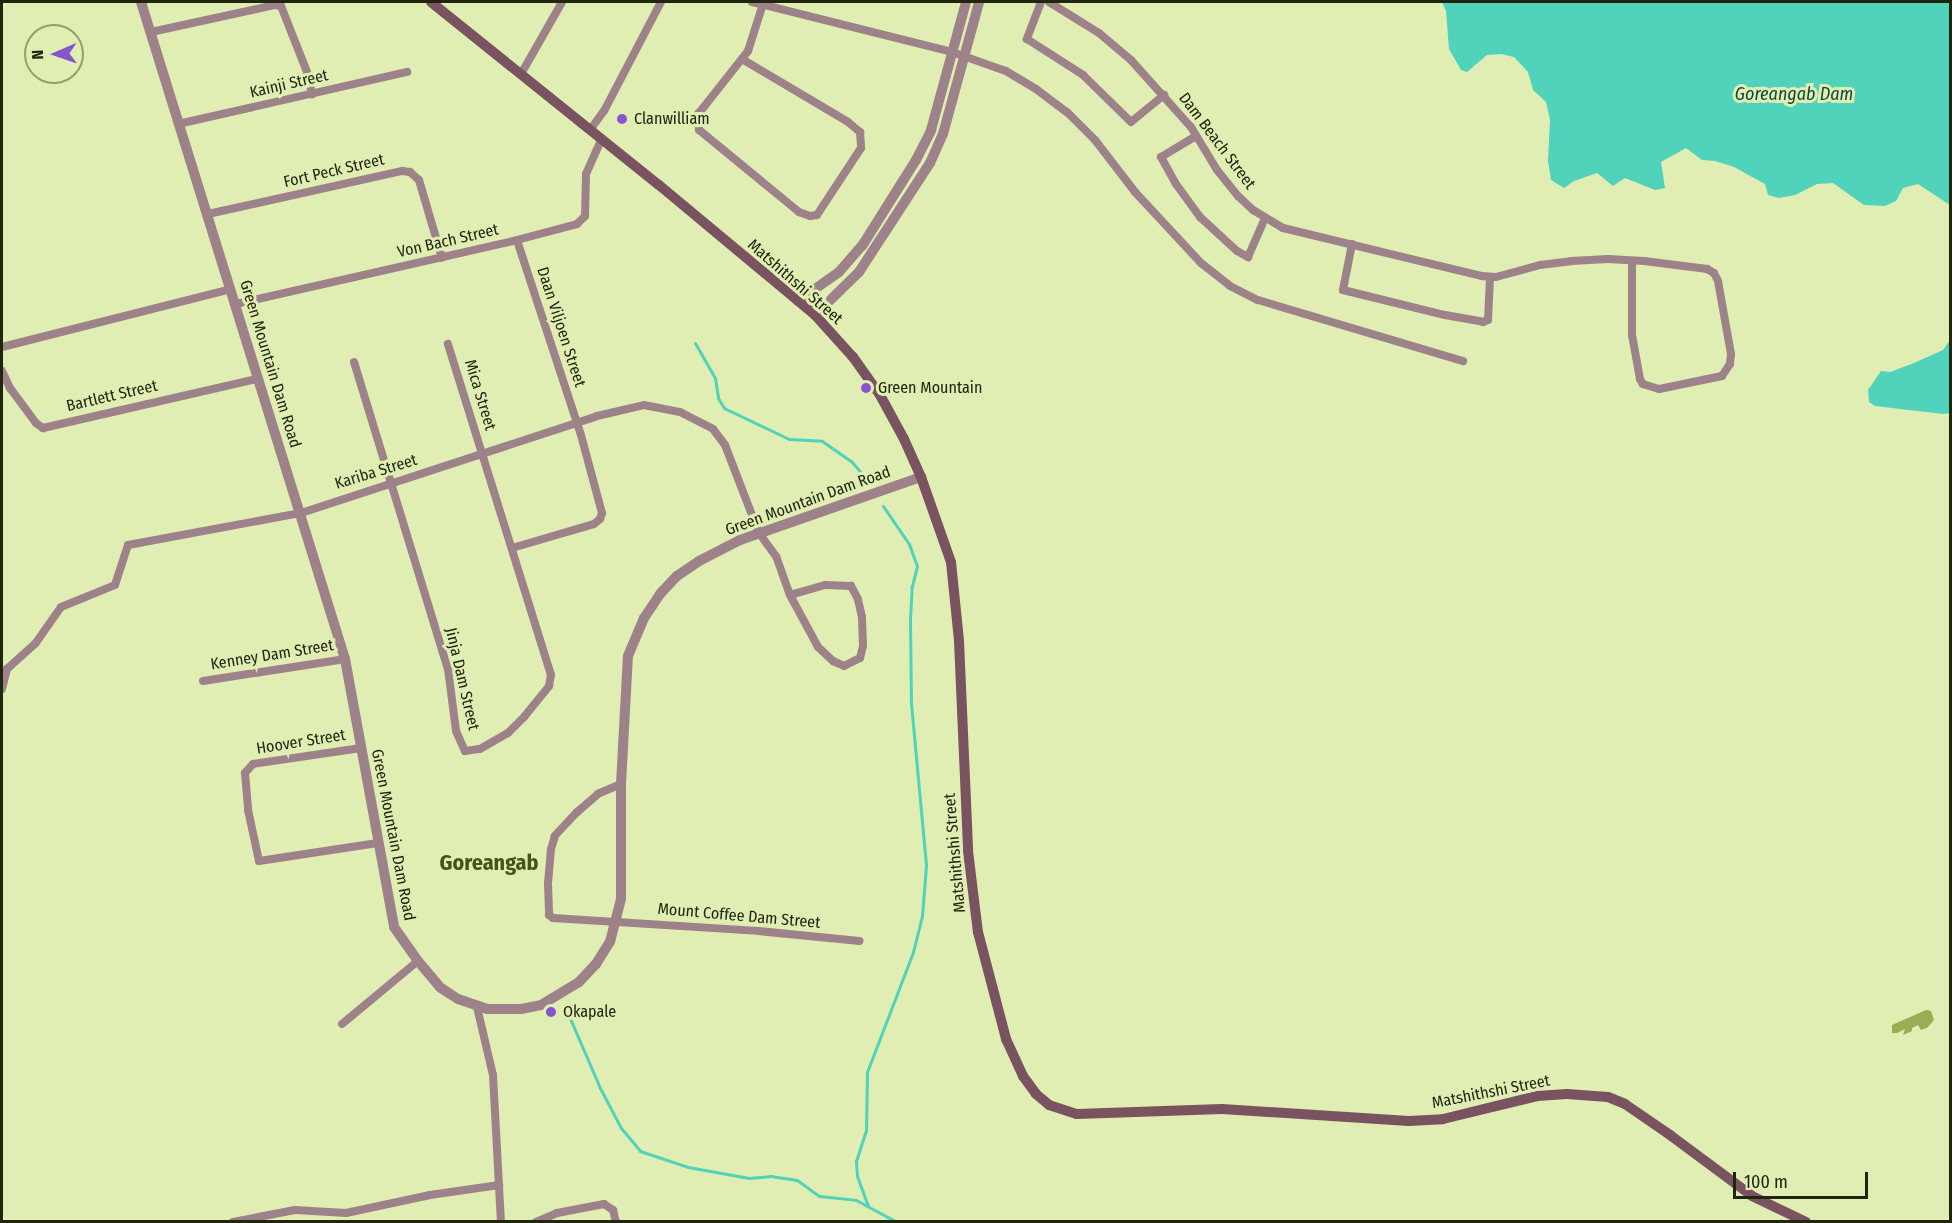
<!DOCTYPE html>
<html>
<head>
<meta charset="utf-8">
<style>
	body { margin:0 }
	#map { position:relative; width:1952px; height:1223px; overflow:hidden; background:#e0eeb3; font-family:"Fira Sans Condensed",sans-serif }
	div>[style] { position:absolute }
	[style*='--x'] { left:calc(var(--x)*1px); top:calc(var(--y)*1px); width:calc(var(--w)*1px); rotate:calc(var(--a)*1deg) }
	.forest>* { inset:0; background:#9aad52 }
	.water>* { inset:0; background:#50d2bb }
	.stream>* { height:3px; margin:-1.5px; padding:0 1.5px; transform-origin:1.5px; border-radius:1.5px; background:#50d2bb }
	.minor>* { height:8px; margin:-4px; padding:0 4px; transform-origin:4px; border-radius:4px; background:#9e828a }
	.tertiary>* { height:10px; margin:-5px; padding:0 5px; transform-origin:5px; border-radius:5px; background:#9e828a }
	.secondary>* { height:10px; margin:-5px; padding:0 5px; transform-origin:5px; border-radius:5px; background:#79535f }
	.dots>* { width:16px; height:16px; translate:-50% -50%; box-sizing:border-box; border:3px solid #e0eeb3; border-radius:50% }
	span { translate:-50% -50%; white-space:nowrap; text-align:center; line-height:1.15; -webkit-text-stroke:6px #e0eeb3; paint-order:stroke }
	.street-label { font-size:16px; color:#20250e }
	.poi-label { font-size:16px; color:#20250e }
	.left { translate:0 -50%; text-align:left }
	.water-label { font-size:18px; color:#0d473d; font-style:italic }
	.district-label { font-size:22px; color:#47511b; font-weight:700 }
	.frame { position:absolute; inset:0; border:3px solid #20250e; pointer-events:none }
	.north { position:absolute; left:24px; top:24px; width:60px; height:60px; box-sizing:border-box; background:#e0eeb3; border:2px solid #939e71; border-radius:50%; rotate:268deg; font-size:16px; font-weight:700; line-height:24px; text-align:center; color:#20250e }
	.north::after { content:''; display:block; margin:auto; width:21px; height:27px; background:#8655ce; clip-path:polygon(50% 0,100% 100%,50% 72%,0 100%) }
	.scale { position:absolute; left:1733px; top:1172px; width:135px; height:27px; box-sizing:border-box; border:3px solid #20250e; border-top:0; padding-left:8px; font-size:18px; line-height:21px; white-space:nowrap; color:#20250e; -webkit-text-stroke:4px #e0eeb3; paint-order:stroke }
</style>
</head>
<body>
<div id="map">
	<div class="forest">
		<div style="clip-path:polygon(1926px 1010px,1931px 1011px,1934px 1020px,1927px 1028px,1921px 1030px,1918px 1025px,1912px 1028px,1912px 1031px,1903px 1035px,1905px 1029px,1897px 1033px,1892px 1033px,1892px 1025px)"></div>
	</div>
	<div class="water">
		<div style="clip-path:polygon(1442px 2px,1950px 2px,1950px 205px,1918px 184px,1903px 188px,1896px 201px,1885px 206px,1864px 205px,1833px 183px,1817px 184px,1795px 195px,1779px 198px,1768px 195px,1765px 184px,1734px 167px,1715px 161px,1702px 160px,1686px 148px,1661px 162px,1665px 188px,1655px 190px,1625px 178px,1613px 186px,1597px 173px,1574px 181px,1564px 188px,1551px 180px,1548px 161px,1550px 120px,1546px 102px,1533px 90px,1528px 72px,1514px 57px,1501px 54px,1487px 55px,1467px 72px,1461px 70px,1449px 49px,1446px 11px)"></div>
		<div style="clip-path:polygon(1950px 340px,1950px 413px,1943px 414px,1875px 406px,1869px 402px,1868px 390px,1881px 371px,1890px 372px,1914px 363px,1943px 350px)"></div>
	</div>
	<div class="stream">
		<div style="--x:695;--y:343;--w:40;--a:60.3"></div>
		<div style="--x:715;--y:378;--w:20;--a:81"></div>
		<div style="--x:718;--y:398;--w:12;--a:59"></div>
		<div style="--x:724;--y:408;--w:72;--a:25.5"></div>
		<div style="--x:789;--y:439;--w:33;--a:3"></div>
		<div style="--x:822;--y:441;--w:35;--a:35"></div>
		<div style="--x:851;--y:461;--w:29;--a:49"></div>
		<div style="--x:566;--y:1009;--w:86;--a:66.7"></div>
		<div style="--x:600;--y:1088;--w:45;--a:62.3"></div>
		<div style="--x:621;--y:1128;--w:30;--a:50"></div>
		<div style="--x:640;--y:1151;--w:51;--a:18.4"></div>
		<div style="--x:688;--y:1167;--w:62;--a:10.2"></div>
		<div style="--x:749;--y:1178;--w:22;--a:-5"></div>
		<div style="--x:771;--y:1176;--w:26;--a:9"></div>
		<div style="--x:797;--y:1180;--w:27;--a:36"></div>
		<div style="--x:819;--y:1196;--w:37;--a:6"></div>
		<div style="--x:856;--y:1200;--w:47;--a:28.2"></div>
		<div style="--x:868;--y:1206;--w:32;--a:-110"></div>
		<div style="--x:857;--y:1176;--w:15;--a:-94"></div>
		<div style="--x:856;--y:1161;--w:32;--a:-72"></div>
		<div style="--x:866;--y:1131;--w:59;--a:-89"></div>
		<div style="--x:867;--y:1072;--w:129;--a:-69"></div>
		<div style="--x:913;--y:952;--w:37;--a:-76"></div>
		<div style="--x:922;--y:916;--w:51;--a:-85.5"></div>
		<div style="--x:926;--y:865;--w:162;--a:-95.3"></div>
		<div style="--x:911;--y:704;--w:85;--a:-90.7"></div>
		<div style="--x:910;--y:619;--w:33;--a:-87"></div>
		<div style="--x:912;--y:586;--w:21;--a:-76"></div>
		<div style="--x:917;--y:566;--w:23;--a:-110"></div>
		<div style="--x:909;--y:544;--w:46;--a:-124.4"></div>
	</div>
	<div class="minor">
		<div style="--x:752;--y:2;--w:206;--a:14"></div>
		<div style="--x:952;--y:52;--w:57;--a:19.4"></div>
		<div style="--x:1006;--y:71;--w:35;--a:31"></div>
		<div style="--x:1036;--y:89;--w:39;--a:37"></div>
		<div style="--x:1067;--y:112;--w:40;--a:45"></div>
		<div style="--x:1095;--y:140;--w:66;--a:52.4"></div>
		<div style="--x:1135;--y:192;--w:97;--a:47.1"></div>
		<div style="--x:1201;--y:263;--w:37;--a:38"></div>
		<div style="--x:1230;--y:286;--w:31;--a:27"></div>
		<div style="--x:1258;--y:300;--w:214;--a:16.6"></div>
		<div style="--x:1041;--y:2;--w:40;--a:111"></div>
		<div style="--x:1027;--y:39;--w:67;--a:32.7"></div>
		<div style="--x:1083;--y:75;--w:67;--a:44.4"></div>
		<div style="--x:1131;--y:122;--w:43;--a:-39.3"></div>
		<div style="--x:1049;--y:2;--w:59;--a:31.8"></div>
		<div style="--x:1099;--y:33;--w:42;--a:40.2"></div>
		<div style="--x:1131;--y:60;--w:90;--a:48.2"></div>
		<div style="--x:1191;--y:127;--w:50;--a:58.8"></div>
		<div style="--x:1217;--y:170;--w:33;--a:51"></div>
		<div style="--x:1238;--y:196;--w:21;--a:43"></div>
		<div style="--x:1253;--y:210;--w:35;--a:31"></div>
		<div style="--x:1283;--y:228;--w:205;--a:13.6"></div>
		<div style="--x:1482;--y:276;--w:14;--a:4"></div>
		<div style="--x:1496;--y:277;--w:46;--a:-15.3"></div>
		<div style="--x:1540;--y:265;--w:31;--a:-7"></div>
		<div style="--x:1571;--y:261;--w:37;--a:-3"></div>
		<div style="--x:1608;--y:259;--w:36;--a:3"></div>
		<div style="--x:1644;--y:261;--w:64;--a:7.2"></div>
		<div style="--x:1707;--y:269;--w:8;--a:30"></div>
		<div style="--x:1714;--y:273;--w:9;--a:63"></div>
		<div style="--x:1718;--y:281;--w:74;--a:79.9"></div>
		<div style="--x:1731;--y:354;--w:10;--a:96"></div>
		<div style="--x:1730;--y:364;--w:14;--a:124"></div>
		<div style="--x:1722;--y:376;--w:64;--a:168.3"></div>
		<div style="--x:1659;--y:389;--w:17;--a:-163"></div>
		<div style="--x:1643;--y:384;--w:6;--a:-121"></div>
		<div style="--x:1640;--y:379;--w:45;--a:-100.3"></div>
		<div style="--x:1632;--y:335;--w:74;--a:-90"></div>
		<div style="--x:151;--y:32;--w:127;--a:-12.3"></div>
		<div style="--x:275;--y:5;--w:6;--a:9"></div>
		<div style="--x:281;--y:6;--w:71;--a:68.5"></div>
		<div style="--x:307;--y:72;--w:23;--a:77"></div>
		<div style="--x:742;--y:59;--w:123;--a:30.7"></div>
		<div style="--x:848;--y:122;--w:16;--a:40"></div>
		<div style="--x:860;--y:132;--w:16;--a:86"></div>
		<div style="--x:861;--y:148;--w:80;--a:123.3"></div>
		<div style="--x:817;--y:215;--w:7;--a:172"></div>
		<div style="--x:810;--y:216;--w:12;--a:-160"></div>
		<div style="--x:799;--y:212;--w:129;--a:-140.6"></div>
		<div style="--x:699;--y:130;--w:16;--a:-94"></div>
		<div style="--x:698;--y:114;--w:8;--a:-50"></div>
		<div style="--x:703;--y:108;--w:73;--a:-51.7"></div>
		<div style="--x:748;--y:51;--w:49;--a:-72.3"></div>
		<div style="--x:521;--y:74;--w:83;--a:-60.3"></div>
		<div style="--x:178;--y:124;--w:235;--a:-12.8"></div>
		<div style="--x:590;--y:130;--w:24;--a:-54"></div>
		<div style="--x:604;--y:111;--w:123;--a:-62.4"></div>
		<div style="--x:1196;--y:136;--w:41;--a:149"></div>
		<div style="--x:1161;--y:157;--w:31;--a:61"></div>
		<div style="--x:1176;--y:184;--w:41;--a:54"></div>
		<div style="--x:1200;--y:217;--w:50;--a:42.6"></div>
		<div style="--x:1237;--y:251;--w:13;--a:29"></div>
		<div style="--x:1248;--y:257;--w:43;--a:-66.4"></div>
		<div style="--x:208;--y:214;--w:199;--a:-12.5"></div>
		<div style="--x:402;--y:171;--w:8;--a:7"></div>
		<div style="--x:410;--y:172;--w:12;--a:42"></div>
		<div style="--x:419;--y:180;--w:81;--a:73.6"></div>
		<div style="--x:1352;--y:244;--w:47;--a:101.1"></div>
		<div style="--x:1343;--y:290;--w:105;--a:13.8"></div>
		<div style="--x:1445;--y:315;--w:39;--a:10"></div>
		<div style="--x:1483;--y:322;--w:5;--a:-22"></div>
		<div style="--x:1488;--y:320;--w:43;--a:-87.3"></div>
		<div style="--x:236;--y:304;--w:288;--a:-12.8"></div>
		<div style="--x:517;--y:240;--w:62;--a:-14.9"></div>
		<div style="--x:577;--y:224;--w:11;--a:-45"></div>
		<div style="--x:585;--y:216;--w:42;--a:-88.6"></div>
		<div style="--x:586;--y:174;--w:37;--a:-66"></div>
		<div style="--x:2;--y:347;--w:236;--a:-14.2"></div>
		<div style="--x:354;--y:362;--w:321;--a:73"></div>
		<div style="--x:448;--y:669;--w:63;--a:82.6"></div>
		<div style="--x:456;--y:731;--w:22;--a:66"></div>
		<div style="--x:465;--y:751;--w:15;--a:-8"></div>
		<div style="--x:480;--y:749;--w:32;--a:-30"></div>
		<div style="--x:508;--y:733;--w:23;--a:-45"></div>
		<div style="--x:524;--y:717;--w:40;--a:-51"></div>
		<div style="--x:549;--y:686;--w:11;--a:-80"></div>
		<div style="--x:551;--y:675;--w:347;--a:-107.3"></div>
		<div style="--x:2;--y:371;--w:19;--a:65"></div>
		<div style="--x:10;--y:388;--w:44;--a:53.4"></div>
		<div style="--x:36;--y:423;--w:9;--a:36"></div>
		<div style="--x:43;--y:428;--w:220;--a:-12.9"></div>
		<div style="--x:512;--y:548;--w:85;--a:-16.3"></div>
		<div style="--x:594;--y:524;--w:8;--a:-40"></div>
		<div style="--x:600;--y:519;--w:6;--a:-72"></div>
		<div style="--x:602;--y:513;--w:81;--a:-105.1"></div>
		<div style="--x:581;--y:435;--w:205;--a:-108.2"></div>
		<div style="--x:203;--y:681;--w:144;--a:-8.8"></div>
		<div style="--x:2;--y:689;--w:21;--a:-76"></div>
		<div style="--x:7;--y:669;--w:38;--a:-42"></div>
		<div style="--x:35;--y:644;--w:45;--a:-54.9"></div>
		<div style="--x:61;--y:607;--w:58;--a:-22.2"></div>
		<div style="--x:115;--y:585;--w:42;--a:-72"></div>
		<div style="--x:128;--y:545;--w:176;--a:-10.5"></div>
		<div style="--x:301;--y:513;--w:311;--a:-18.1"></div>
		<div style="--x:597;--y:416;--w:48;--a:-13.2"></div>
		<div style="--x:644;--y:405;--w:37;--a:11"></div>
		<div style="--x:680;--y:412;--w:37;--a:27"></div>
		<div style="--x:713;--y:429;--w:20;--a:53"></div>
		<div style="--x:725;--y:445;--w:94;--a:68.9"></div>
		<div style="--x:759;--y:533;--w:29;--a:54"></div>
		<div style="--x:776;--y:556;--w:41;--a:70.3"></div>
		<div style="--x:790;--y:595;--w:59;--a:61.7"></div>
		<div style="--x:818;--y:647;--w:21;--a:43"></div>
		<div style="--x:833;--y:661;--w:12;--a:24"></div>
		<div style="--x:844;--y:666;--w:18;--a:-27"></div>
		<div style="--x:860;--y:658;--w:12;--a:-76"></div>
		<div style="--x:863;--y:646;--w:29;--a:-92"></div>
		<div style="--x:862;--y:617;--w:18;--a:-103"></div>
		<div style="--x:858;--y:599;--w:15;--a:-118"></div>
		<div style="--x:851;--y:586;--w:26;--a:-178"></div>
		<div style="--x:825;--y:585;--w:36;--a:164"></div>
		<div style="--x:361;--y:748;--w:109;--a:171.6"></div>
		<div style="--x:253;--y:764;--w:12;--a:132"></div>
		<div style="--x:245;--y:773;--w:37;--a:85"></div>
		<div style="--x:248;--y:810;--w:52;--a:77.8"></div>
		<div style="--x:259;--y:861;--w:120;--a:-8.6"></div>
		<div style="--x:621;--y:784;--w:25;--a:157"></div>
		<div style="--x:598;--y:794;--w:28;--a:139"></div>
		<div style="--x:577;--y:812;--w:33;--a:133"></div>
		<div style="--x:555;--y:836;--w:14;--a:107"></div>
		<div style="--x:551;--y:849;--w:34;--a:95"></div>
		<div style="--x:548;--y:883;--w:32;--a:88"></div>
		<div style="--x:549;--y:915;--w:5;--a:37"></div>
		<div style="--x:553;--y:918;--w:205;--a:3.6"></div>
		<div style="--x:758;--y:931;--w:102;--a:5.6"></div>
		<div style="--x:477;--y:1007;--w:70;--a:76.8"></div>
		<div style="--x:493;--y:1075;--w:147;--a:86.9"></div>
		<div style="--x:342;--y:1024;--w:99;--a:-39.7"></div>
		<div style="--x:233;--y:1222;--w:63;--a:-11"></div>
		<div style="--x:295;--y:1210;--w:51;--a:3.4"></div>
		<div style="--x:346;--y:1213;--w:86;--a:-12.1"></div>
		<div style="--x:430;--y:1195;--w:70;--a:-8.2"></div>
		<div style="--x:536;--y:1222;--w:23;--a:-23"></div>
		<div style="--x:557;--y:1213;--w:48;--a:-10.8"></div>
		<div style="--x:604;--y:1204;--w:11;--a:34"></div>
		<div style="--x:613;--y:1210;--w:12;--a:76"></div>
	</div>
	<div class="tertiary">
		<div style="--x:141;--y:2;--w:688;--a:72.75"></div>
		<div style="--x:345;--y:659;--w:272;--a:79.6"></div>
		<div style="--x:394;--y:927;--w:42;--a:54.8"></div>
		<div style="--x:418;--y:961;--w:35;--a:50"></div>
		<div style="--x:441;--y:988;--w:20;--a:33"></div>
		<div style="--x:458;--y:999;--w:31;--a:19"></div>
		<div style="--x:487;--y:1009;--w:34;--a:0"></div>
		<div style="--x:521;--y:1009;--w:20;--a:-11"></div>
		<div style="--x:541;--y:1005;--w:44;--a:-31.2"></div>
		<div style="--x:579;--y:982;--w:25;--a:-47"></div>
		<div style="--x:596;--y:964;--w:26;--a:-58"></div>
		<div style="--x:610;--y:942;--w:44;--a:-75.7"></div>
		<div style="--x:621;--y:899;--w:115;--a:-90"></div>
		<div style="--x:621;--y:784;--w:128;--a:-86.9"></div>
		<div style="--x:628;--y:656;--w:41;--a:-67.2"></div>
		<div style="--x:644;--y:618;--w:29;--a:-56"></div>
		<div style="--x:660;--y:594;--w:25;--a:-47"></div>
		<div style="--x:677;--y:576;--w:27;--a:-34"></div>
		<div style="--x:699;--y:561;--w:46;--a:-27.1"></div>
		<div style="--x:740;--y:540;--w:192;--a:-19.2"></div>
		<div style="--x:798;--y:301;--w:50;--a:-35.3"></div>
		<div style="--x:839;--y:272;--w:35;--a:-49"></div>
		<div style="--x:862;--y:246;--w:102;--a:-57.9"></div>
		<div style="--x:916;--y:160;--w:34;--a:-63"></div>
		<div style="--x:931;--y:130;--w:133;--a:-74.7"></div>
		<div style="--x:815;--y:315;--w:62;--a:-44.3"></div>
		<div style="--x:859;--y:272;--w:130;--a:-56.9"></div>
		<div style="--x:930;--y:163;--w:32;--a:-66"></div>
		<div style="--x:943;--y:134;--w:137;--a:-74.7"></div>
	</div>
	<div class="secondary">
		<div style="--x:431;--y:2;--w:292;--a:38.8"></div>
		<div style="--x:659;--y:185;--w:203;--a:39.8"></div>
		<div style="--x:815;--y:315;--w:57;--a:47.9"></div>
		<div style="--x:853;--y:357;--w:47;--a:54.6"></div>
		<div style="--x:880;--y:395;--w:50;--a:61.4"></div>
		<div style="--x:904;--y:439;--w:42;--a:65.9"></div>
		<div style="--x:921;--y:477;--w:90;--a:70.6"></div>
		<div style="--x:951;--y:562;--w:79;--a:84.2"></div>
		<div style="--x:959;--y:641;--w:210;--a:87.5"></div>
		<div style="--x:968;--y:851;--w:82;--a:83"></div>
		<div style="--x:978;--y:932;--w:111;--a:75.3"></div>
		<div style="--x:1006;--y:1039;--w:41;--a:65.3"></div>
		<div style="--x:1023;--y:1076;--w:22;--a:54"></div>
		<div style="--x:1036;--y:1094;--w:17;--a:40"></div>
		<div style="--x:1049;--y:1105;--w:29;--a:18"></div>
		<div style="--x:1077;--y:1114;--w:145;--a:-2"></div>
		<div style="--x:1222;--y:1109;--w:187;--a:3.7"></div>
		<div style="--x:1409;--y:1121;--w:34;--a:-3"></div>
		<div style="--x:1443;--y:1119;--w:97;--a:-13.7"></div>
		<div style="--x:1537;--y:1096;--w:30;--a:-4"></div>
		<div style="--x:1567;--y:1094;--w:41;--a:4.2"></div>
		<div style="--x:1608;--y:1097;--w:18;--a:22"></div>
		<div style="--x:1625;--y:1104;--w:55;--a:34.6"></div>
		<div style="--x:1670;--y:1135;--w:102;--a:36.6"></div>
		<div style="--x:1752;--y:1196;--w:60;--a:25.7"></div>
	</div>
	<div class="dots">
		<div style="left:622px;top:119px;background:#8655ce"></div>
		<div style="left:866px;top:388px;background:#8655ce"></div>
		<div style="left:551px;top:1012px;background:#8655ce"></div>
	</div>
	<div class="street-label">
		<span style="left:289px;top:84px;rotate:-13deg">Kainji Street</span>
		<span style="left:1217px;top:141px;rotate:53deg">Dam Beach Street</span>
		<span style="left:334px;top:171px;rotate:-13deg">Fort Peck Street</span>
		<span style="left:448px;top:241px;rotate:-13deg">Von Bach Street</span>
		<span style="left:795px;top:282px;rotate:41deg">Matshithshi Street</span>
		<span style="left:561px;top:327px;rotate:72deg">Daan Viljoen Street</span>
		<span style="left:270px;top:364px;rotate:73deg">Green Mountain Dam Road</span>
		<span style="left:480px;top:395px;rotate:73deg">Mica Street</span>
		<span style="left:112px;top:396px;rotate:-13deg">Bartlett Street</span>
		<span style="left:376px;top:472px;rotate:-17deg">Kariba Street</span>
		<span style="left:808px;top:501px;rotate:-20deg">Green Mountain Dam Road</span>
		<span style="left:272px;top:655px;rotate:-9deg">Kenney Dam Street</span>
		<span style="left:462px;top:679px;rotate:77deg">Jinja Dam Street</span>
		<span style="left:301px;top:742px;rotate:-9deg">Hoover Street</span>
		<span style="left:393px;top:835px;rotate:79deg">Green Mountain Dam Road</span>
		<span style="left:955px;top:853px;rotate:-95deg">Matshithshi Street</span>
		<span style="left:739px;top:916px;rotate:5deg">Mount Coffee Dam Street</span>
		<span style="left:1491px;top:1092px;rotate:-11deg">Matshithshi Street</span>
	</div>
	<div class="poi-label">
		<span class="left" style="left:634px;top:119px">Clanwilliam</span>
		<span class="left" style="left:878px;top:388px">Green Mountain</span>
		<span class="left" style="left:563px;top:1012px">Okapale</span>
	</div>
	<div class="water-label">
		<span style="left:1794px;top:94px">Goreangab Dam</span>
	</div>
	<div class="district-label">
		<span style="left:489px;top:863px">Goreangab</span>
	</div>
	<div class="frame"></div>
	<div class="north">N</div>
	<div class="scale">100 m</div>
</div>
</body>
</html>
